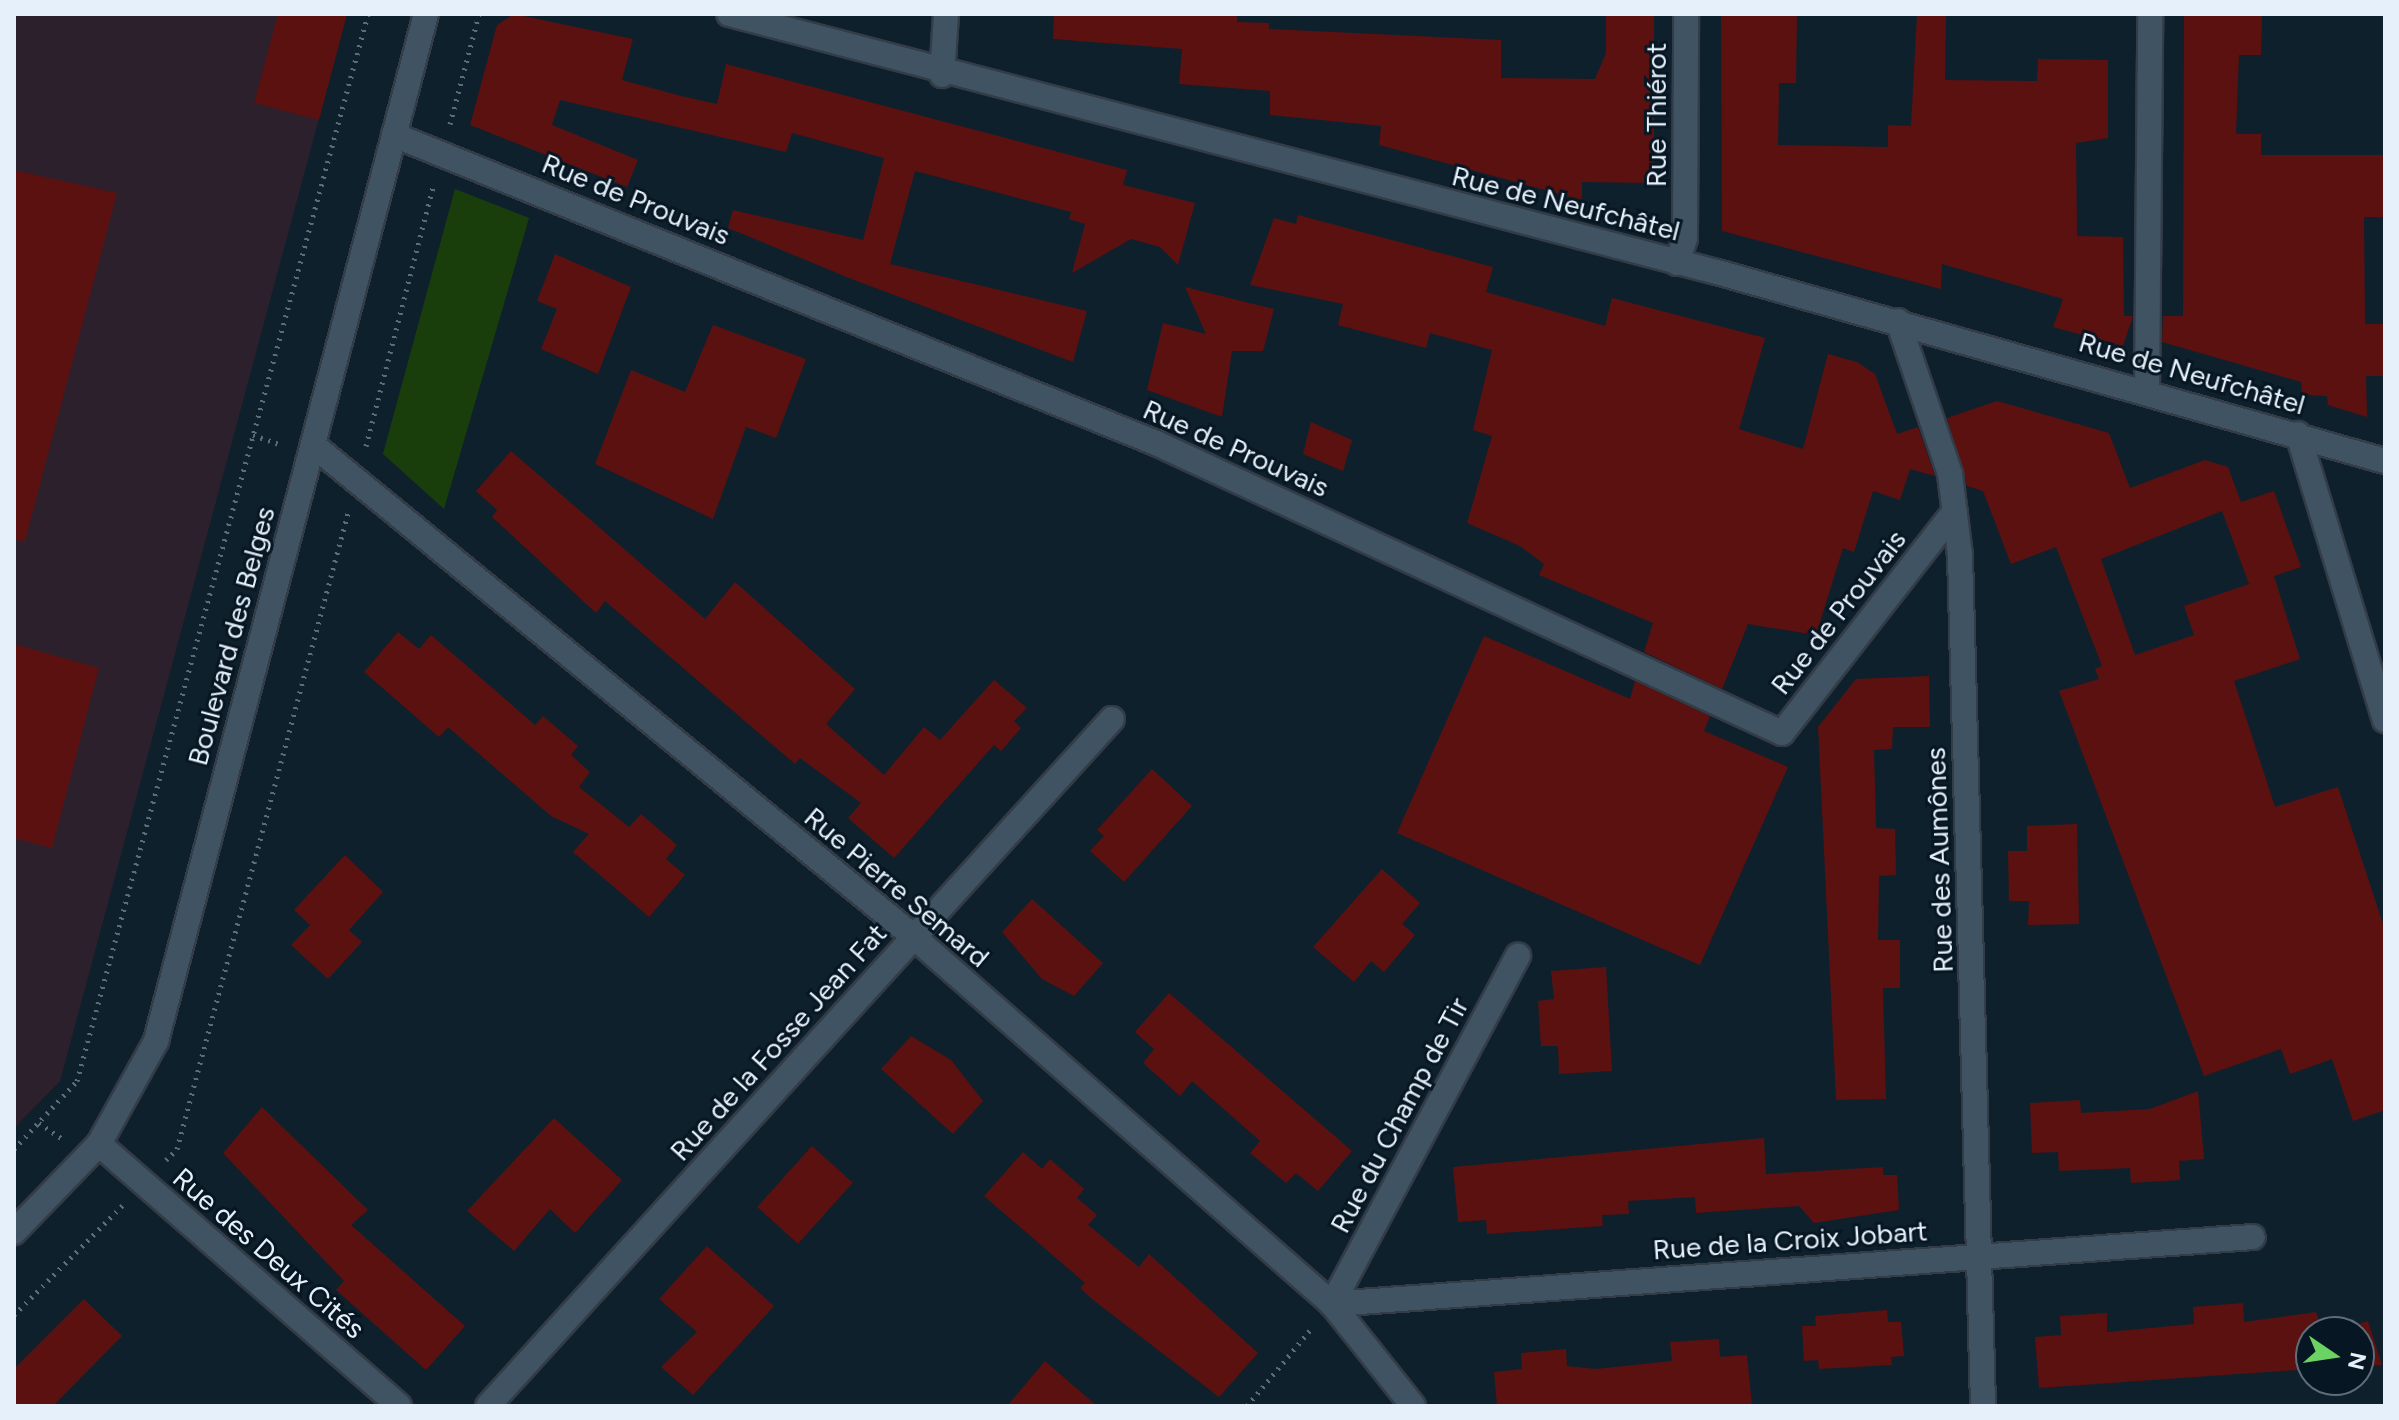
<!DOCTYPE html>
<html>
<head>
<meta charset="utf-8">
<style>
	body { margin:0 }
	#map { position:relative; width:2399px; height:1420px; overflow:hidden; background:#0f202d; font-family:Figtree,sans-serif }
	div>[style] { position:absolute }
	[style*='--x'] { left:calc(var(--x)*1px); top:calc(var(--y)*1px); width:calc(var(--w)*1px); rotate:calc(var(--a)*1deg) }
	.education>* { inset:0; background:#2d202d }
	.green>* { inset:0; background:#193e0c }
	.building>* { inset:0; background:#5b1110; transform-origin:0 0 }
	.path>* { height:5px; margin-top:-2.5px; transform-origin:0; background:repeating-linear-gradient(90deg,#5d6c78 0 2px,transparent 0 8px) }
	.roads { filter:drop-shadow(2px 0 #333c47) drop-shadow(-2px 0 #333c47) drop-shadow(0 2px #333c47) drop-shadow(0 -2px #333c47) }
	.street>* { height:24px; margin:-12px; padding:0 12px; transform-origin:12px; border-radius:12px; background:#405362 }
	.secondary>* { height:24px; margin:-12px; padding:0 12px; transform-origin:12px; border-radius:12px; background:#405362 }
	span { translate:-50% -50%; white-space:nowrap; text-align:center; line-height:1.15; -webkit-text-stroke:6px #061623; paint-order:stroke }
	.street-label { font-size:28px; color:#e6f0fa }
	.frame { position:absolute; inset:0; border:16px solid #e6f0fa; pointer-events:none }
	.north { position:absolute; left:2295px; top:1316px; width:80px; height:80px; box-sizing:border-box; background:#061623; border:2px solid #606d79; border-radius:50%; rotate:103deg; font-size:22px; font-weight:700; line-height:32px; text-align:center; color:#e6f0fa }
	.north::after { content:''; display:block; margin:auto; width:28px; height:36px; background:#6ad363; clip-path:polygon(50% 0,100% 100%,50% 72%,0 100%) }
</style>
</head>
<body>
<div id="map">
	<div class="education">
		<div style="clip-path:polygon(14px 14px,347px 14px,60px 1081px,14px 1128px)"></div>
	</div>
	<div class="green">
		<div style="clip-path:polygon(455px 189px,529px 218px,444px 509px,383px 454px)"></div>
	</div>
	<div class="building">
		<div style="clip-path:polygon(278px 14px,347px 14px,319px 120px,254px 103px)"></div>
		<div style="clip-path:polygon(514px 14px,633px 39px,622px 80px,681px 96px,717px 104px,726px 64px,1127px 170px,1123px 185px,1195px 203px,1178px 265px,1160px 247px,1131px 239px,1072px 273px,1085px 224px,1069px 219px,1071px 212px,915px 171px,890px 264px,1087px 311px,1073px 362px,854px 280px,728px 228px,733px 210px,863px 240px,884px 158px,792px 133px,786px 152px,560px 100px,552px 125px,638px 160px,627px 187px,470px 125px,497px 25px)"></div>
		<div style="clip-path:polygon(1054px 14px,1237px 14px,1237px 22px,1269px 23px,1269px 29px,1501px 40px,1501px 78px,1595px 79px,1606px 53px,1606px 14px,1654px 14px,1654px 183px,1582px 182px,1582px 200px,1379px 145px,1381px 126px,1270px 115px,1270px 91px,1179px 84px,1182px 49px,1053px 39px)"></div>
		<div style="clip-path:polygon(1721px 14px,1797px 14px,1796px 83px,1779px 83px,1778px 145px,1888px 147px,1888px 125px,1911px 126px,1917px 14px,1946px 14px,1945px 80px,2037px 81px,2038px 59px,2108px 60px,2108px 138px,2076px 143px,2077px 236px,2123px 237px,2124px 316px,2133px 316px,2123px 346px,2053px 327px,2063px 299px,2022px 287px,1942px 264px,1941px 289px,1722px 231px)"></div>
		<div style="clip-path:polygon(2184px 14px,2262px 14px,2261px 55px,2239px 55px,2236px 134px,2261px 134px,2261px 155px,2385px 155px,2385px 217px,2364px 217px,2365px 324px,2385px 324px,2385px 376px,2366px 376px,2367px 417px,2328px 405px,2327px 396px,2302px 395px,2301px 382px,2162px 342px,2163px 316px,2183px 316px)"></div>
		<div style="clip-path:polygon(14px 170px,117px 193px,25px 541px,14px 540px)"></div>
		<div style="clip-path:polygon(1298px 215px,1493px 267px,1486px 292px,1605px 326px,1612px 298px,1765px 338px,1739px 429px,1803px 449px,1828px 354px,1857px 362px,1875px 374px,1897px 434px,1918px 427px,1935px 476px,1910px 469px,1900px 500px,1873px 491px,1854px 552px,1843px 548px,1816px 635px,1748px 624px,1722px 689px,1644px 652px,1653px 623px,1539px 575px,1544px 564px,1520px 546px,1467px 523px,1492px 436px,1473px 430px,1492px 350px,1430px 333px,1426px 348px,1338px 325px,1343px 304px,1250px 285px,1274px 218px,1296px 224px)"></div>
		<div style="clip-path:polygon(555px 254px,631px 287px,598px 374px,541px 349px,557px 309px,537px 301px)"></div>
		<div style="clip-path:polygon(1185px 287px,1274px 309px,1263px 351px,1232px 351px,1222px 417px,1147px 390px,1163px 323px,1206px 334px)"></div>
		<div style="clip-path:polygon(713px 325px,806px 359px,776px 438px,746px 427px,713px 519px,595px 464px,631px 370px,685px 392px)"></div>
		<div style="clip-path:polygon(evenodd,1997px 401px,2109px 433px,2130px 488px,2205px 460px,2228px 467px,2241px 502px,2274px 491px,2301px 567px,2274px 576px,2300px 659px,2234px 681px,2275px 807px,2338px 787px,2385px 930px,2385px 1110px,2353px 1121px,2332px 1059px,2290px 1074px,2281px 1049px,2204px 1076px,2059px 691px,2099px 679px,2095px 669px,2102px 666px,2056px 547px,2011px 564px,1983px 491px,1967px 486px,1947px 418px,1997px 401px,2222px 511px,2249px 584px,2273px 576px,2184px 606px,2194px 635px,2135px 655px,2101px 559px,2222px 511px)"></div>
		<div style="clip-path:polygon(1311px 422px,1352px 440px,1343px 471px,1303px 454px)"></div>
		<div style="clip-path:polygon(511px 451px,705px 619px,735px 582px,855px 689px,826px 724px,884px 775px,924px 727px,940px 740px,994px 680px,1027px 708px,1014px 721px,1021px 728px,1001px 751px,994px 745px,894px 858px,848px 818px,861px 803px,800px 758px,795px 764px,605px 601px,596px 613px,492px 517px,497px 510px,476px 491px)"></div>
		<div style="clip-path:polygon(398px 632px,419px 649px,431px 635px,535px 725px,543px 716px,578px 746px,571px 755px,590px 772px,579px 787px,629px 827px,641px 814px,677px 845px,666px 859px,685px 875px,649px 917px,573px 852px,589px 834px,551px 816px,448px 727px,439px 737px,364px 672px)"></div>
		<div style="clip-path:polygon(1484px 636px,1630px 699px,1635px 681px,1710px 716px,1704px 731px,1788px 767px,1700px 965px,1397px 833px)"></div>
		<div style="clip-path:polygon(14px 644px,99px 668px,52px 848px,14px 838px)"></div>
		<div style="clip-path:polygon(1929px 676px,1930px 727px,1893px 727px,1892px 749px,1874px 750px,1876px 828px,1895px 829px,1896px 875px,1879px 876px,1878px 940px,1900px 940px,1900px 988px,1883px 988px,1886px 1099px,1836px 1100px,1818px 727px,1856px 679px)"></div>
		<div style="clip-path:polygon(1152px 769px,1192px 806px,1124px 882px,1090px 851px,1104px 836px,1097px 830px)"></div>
		<div style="clip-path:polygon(2077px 824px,2079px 924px,2028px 925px,2029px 901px,2009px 901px,2008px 851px,2027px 851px,2027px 826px)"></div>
		<div style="clip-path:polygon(345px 855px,383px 892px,349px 930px,362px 942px,328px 979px,291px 945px,310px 925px,294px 910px)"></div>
		<div style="clip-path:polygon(1382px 869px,1420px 903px,1402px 924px,1415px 935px,1384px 972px,1371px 961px,1354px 982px,1313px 947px)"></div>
		<div style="clip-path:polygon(1032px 899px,1103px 963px,1074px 996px,1042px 979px,1002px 932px)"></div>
		<div style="clip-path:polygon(1606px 967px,1612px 1071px,1559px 1074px,1558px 1046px,1541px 1046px,1538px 1001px,1554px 999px,1551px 971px)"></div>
		<div style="clip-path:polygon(1169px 993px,1352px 1151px,1318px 1191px,1296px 1173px,1286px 1183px,1250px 1153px,1260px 1141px,1192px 1081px,1180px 1096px,1143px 1063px,1154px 1049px,1135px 1032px)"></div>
		<div style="clip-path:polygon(911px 1036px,951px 1060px,983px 1101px,953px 1134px,881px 1069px)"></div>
		<div style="clip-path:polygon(2198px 1091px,2204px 1159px,2179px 1161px,2180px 1180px,2131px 1183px,2130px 1168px,2059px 1171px,2058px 1152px,2032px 1153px,2030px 1103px,2080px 1100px,2081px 1113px,2150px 1109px)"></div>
		<div style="clip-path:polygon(262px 1107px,368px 1210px,351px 1225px,465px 1326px,426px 1370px,336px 1290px,344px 1281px,223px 1153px)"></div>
		<div style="clip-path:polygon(554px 1118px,622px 1180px,575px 1233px,550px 1209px,514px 1251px,467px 1211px)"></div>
		<div style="clip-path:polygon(1764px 1138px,1766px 1174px,1883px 1167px,1883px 1175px,1897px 1175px,1899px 1210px,1814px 1223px,1799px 1206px,1696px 1213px,1695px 1197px,1628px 1201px,1629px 1214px,1602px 1215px,1603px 1226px,1487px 1234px,1486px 1220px,1458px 1222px,1453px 1167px)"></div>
		<div style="left:812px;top:1146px;width:55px;height:82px;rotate:42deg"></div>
		<div style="clip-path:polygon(1023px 1152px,1042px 1169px,1050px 1159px,1084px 1189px,1077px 1198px,1097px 1215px,1088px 1225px,1139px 1267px,1149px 1254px,1258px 1353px,1219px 1397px,1092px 1299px,1080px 1288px,1085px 1283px,984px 1196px)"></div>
		<div style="clip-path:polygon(707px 1246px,774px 1306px,693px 1395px,661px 1367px,697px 1332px,659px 1299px)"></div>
		<div style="clip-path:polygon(84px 1299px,122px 1336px,53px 1406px,14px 1406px,14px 1369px)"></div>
		<div style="clip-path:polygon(2243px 1303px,2244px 1322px,2316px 1312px,2323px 1332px,2311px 1332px,2311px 1369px,2039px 1388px,2035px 1337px,2061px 1335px,2060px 1316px,2107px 1313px,2107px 1332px,2194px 1324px,2193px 1307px)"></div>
		<div style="clip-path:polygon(1887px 1310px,1888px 1322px,1901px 1322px,1904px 1356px,1891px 1357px,1892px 1365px,1819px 1369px,1818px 1360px,1804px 1361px,1802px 1326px,1816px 1326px,1815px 1316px)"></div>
		<div style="clip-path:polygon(2368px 1321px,2382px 1365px,2359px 1366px,2359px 1332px,2333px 1332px)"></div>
		<div style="clip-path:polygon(1719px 1339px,1720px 1357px,1747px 1355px,1752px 1406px,1497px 1406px,1494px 1372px,1522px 1369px,1521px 1353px,1566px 1349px,1567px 1366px,1595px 1369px,1672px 1361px,1670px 1342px)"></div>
		<div style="clip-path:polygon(1045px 1361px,1097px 1406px,1007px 1406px)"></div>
	</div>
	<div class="path">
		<div style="--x:450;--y:124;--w:114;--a:-75.2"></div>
		<div style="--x:253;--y:435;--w:28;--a:19"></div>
		<div style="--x:366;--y:446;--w:271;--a:-75.5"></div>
		<div style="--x:39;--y:1123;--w:27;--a:34"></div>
		<div style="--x:14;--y:1149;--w:93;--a:-47.2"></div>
		<div style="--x:77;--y:1081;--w:1106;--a:-74.74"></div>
		<div style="--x:166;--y:1160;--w:16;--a:-45"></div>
		<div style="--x:177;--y:1149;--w:659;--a:-74.95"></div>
		<div style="--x:14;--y:1315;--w:155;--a:-45.3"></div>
		<div style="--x:1247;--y:1406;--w:100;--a:-50.3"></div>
	</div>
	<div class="roads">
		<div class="street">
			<div style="--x:942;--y:75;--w:61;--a:-86.2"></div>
			<div style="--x:394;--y:135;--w:822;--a:22.01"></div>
			<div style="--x:1156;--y:443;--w:690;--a:24.86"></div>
			<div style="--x:1782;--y:733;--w:281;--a:-52.1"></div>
			<div style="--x:1677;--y:263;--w:26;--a:-72"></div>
			<div style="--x:1685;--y:238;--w:224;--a:-89.7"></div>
			<div style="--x:1898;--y:321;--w:162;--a:71.2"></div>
			<div style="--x:1950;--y:474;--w:82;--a:83"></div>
			<div style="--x:1960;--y:555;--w:851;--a:88.45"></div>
			<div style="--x:2147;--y:392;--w:378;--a:-89.5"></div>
			<div style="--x:2298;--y:434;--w:299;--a:73.1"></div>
			<div style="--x:313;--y:445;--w:777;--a:39.3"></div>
			<div style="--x:914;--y:937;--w:556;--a:41.28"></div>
			<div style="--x:1332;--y:1304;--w:130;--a:51.5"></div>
			<div style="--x:99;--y:1144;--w:398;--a:41.1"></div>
			<div style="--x:1332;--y:1304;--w:923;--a:-4.16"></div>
			<div style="--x:1332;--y:1304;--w:395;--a:-61.9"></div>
			<div style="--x:488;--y:1406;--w:928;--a:-47.75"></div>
		</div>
		<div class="secondary">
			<div style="--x:729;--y:14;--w:1021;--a:14.64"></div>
			<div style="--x:1717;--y:272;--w:694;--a:15.8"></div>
			<div style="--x:14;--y:1232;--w:122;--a:-46"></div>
			<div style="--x:99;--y:1144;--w:118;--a:-61"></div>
			<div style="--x:156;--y:1041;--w:1062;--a:-75.27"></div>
		</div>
	</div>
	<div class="street-label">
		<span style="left:1656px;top:115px;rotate:-90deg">Rue Thiérot</span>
		<span style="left:636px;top:199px;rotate:22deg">Rue de Prouvais</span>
		<span style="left:1566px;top:203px;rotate:14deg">Rue de Neufchâtel</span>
		<span style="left:2192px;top:373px;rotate:16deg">Rue de Neufchâtel</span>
		<span style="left:1236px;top:448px;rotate:24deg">Rue de Prouvais</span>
		<span style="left:1838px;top:612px;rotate:-52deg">Rue de Prouvais</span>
		<span style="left:231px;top:636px;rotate:-75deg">Boulevard des Belges</span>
		<span style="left:1939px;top:860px;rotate:-92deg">Rue des Aumônes</span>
		<span style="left:897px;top:887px;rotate:40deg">Rue Pierre Semard</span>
		<span style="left:778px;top:1042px;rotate:-48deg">Rue de la Fosse Jean Fat</span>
		<span style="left:1399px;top:1115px;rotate:-62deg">Rue du Champ de Tir</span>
		<span style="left:1790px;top:1240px;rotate:-4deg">Rue de la Croix Jobart</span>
		<span style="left:269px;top:1253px;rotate:41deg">Rue des Deux Cités</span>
	</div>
	<div class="frame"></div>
	<div class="north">N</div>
</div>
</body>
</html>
